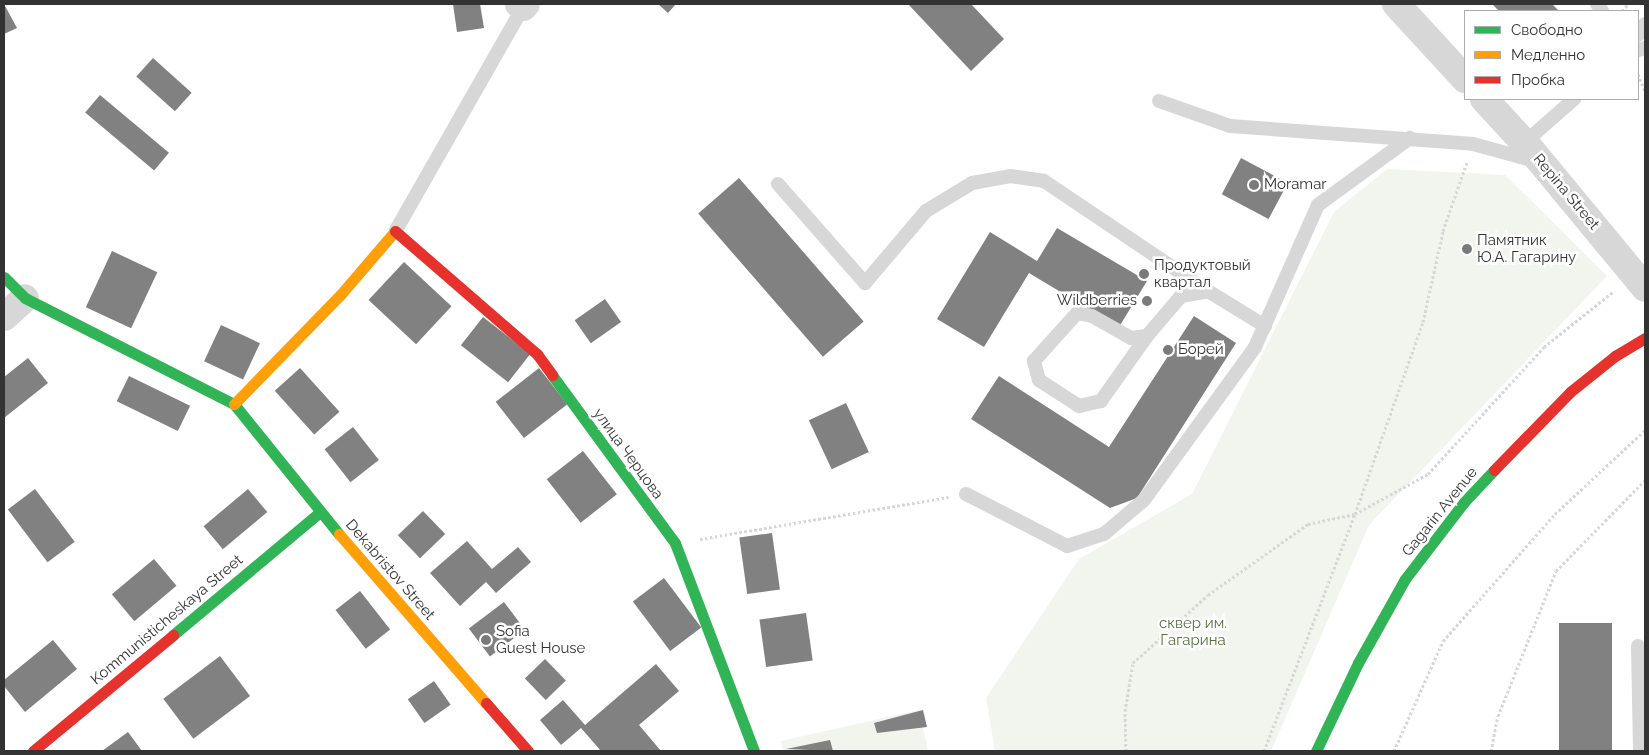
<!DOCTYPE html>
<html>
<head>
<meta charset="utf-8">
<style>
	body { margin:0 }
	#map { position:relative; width:1649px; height:755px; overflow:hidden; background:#fff; font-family:Raleway,sans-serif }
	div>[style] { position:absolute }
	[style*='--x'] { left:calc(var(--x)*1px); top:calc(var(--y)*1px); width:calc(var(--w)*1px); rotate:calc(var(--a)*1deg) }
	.green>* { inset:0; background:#f1f5ed }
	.building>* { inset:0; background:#818181; transform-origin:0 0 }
	.path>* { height:3px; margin-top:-1.5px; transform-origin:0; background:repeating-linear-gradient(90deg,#d6d6d6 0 2.5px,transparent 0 5px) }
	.lane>* { height:14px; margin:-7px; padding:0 7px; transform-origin:7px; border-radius:7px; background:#d7d7d7 }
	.street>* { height:28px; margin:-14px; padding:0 14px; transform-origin:14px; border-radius:14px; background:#d7d7d7 }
	.fast>* { height:11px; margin:-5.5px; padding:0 5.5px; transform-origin:5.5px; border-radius:5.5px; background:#30b455 }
	.slow>* { height:11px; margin:-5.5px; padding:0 5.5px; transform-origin:5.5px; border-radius:5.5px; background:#ff9f0a }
	.jam>* { height:11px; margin:-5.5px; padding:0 5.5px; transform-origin:5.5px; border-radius:5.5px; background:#e5322d }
	.dots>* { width:14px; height:14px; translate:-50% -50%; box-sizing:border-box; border:2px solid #fff; border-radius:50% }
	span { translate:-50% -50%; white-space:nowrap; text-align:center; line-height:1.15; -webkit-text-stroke:5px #fff; paint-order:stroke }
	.poi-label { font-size:15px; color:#333 }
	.left { translate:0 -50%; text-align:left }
	.right { translate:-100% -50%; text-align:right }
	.street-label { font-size:15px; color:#333 }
	.park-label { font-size:15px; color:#56703f }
	.frame { position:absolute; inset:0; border:5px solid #333; pointer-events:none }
	.legend { position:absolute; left:1464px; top:10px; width:175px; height:90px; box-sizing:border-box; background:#fff; border:1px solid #adadad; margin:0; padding:6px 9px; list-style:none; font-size:15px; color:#333 }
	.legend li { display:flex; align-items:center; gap:10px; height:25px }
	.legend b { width:25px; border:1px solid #adadad }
</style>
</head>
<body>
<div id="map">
	<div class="green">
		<div style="clip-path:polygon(1387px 169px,1505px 175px,1607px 276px,1369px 525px,1271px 751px,995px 751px,986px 698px,1079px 559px,1192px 494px,1334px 212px)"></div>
		<div style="clip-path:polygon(919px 710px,928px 751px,783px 751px,781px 741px)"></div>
	</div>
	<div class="building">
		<div style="clip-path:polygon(4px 4px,17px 28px,4px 34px)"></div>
		<div style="clip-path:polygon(453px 4px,480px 4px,484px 28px,457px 32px)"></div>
		<div style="clip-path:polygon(658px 4px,676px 4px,668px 13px)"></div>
		<div style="clip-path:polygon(908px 4px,971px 4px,1004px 39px,971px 71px)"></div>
		<div style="clip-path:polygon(1492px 4px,1552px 4px,1559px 11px,1499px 11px)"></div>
		<div style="left:153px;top:58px;width:52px;height:25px;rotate:42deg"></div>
		<div style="left:100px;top:95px;width:90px;height:23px;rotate:40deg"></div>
		<div style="left:1241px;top:158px;width:53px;height:41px;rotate:28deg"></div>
		<div style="left:739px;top:178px;width:190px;height:54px;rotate:49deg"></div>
		<div style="clip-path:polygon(1057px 228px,1147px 281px,1119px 327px,1029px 273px,984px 347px,937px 319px,990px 232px,1037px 261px)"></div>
		<div style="left:112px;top:251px;width:50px;height:62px;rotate:25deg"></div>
		<div style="left:404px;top:262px;width:65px;height:52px;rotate:43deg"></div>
		<div style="left:605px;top:299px;width:28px;height:37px;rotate:55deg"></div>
		<div style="clip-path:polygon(1194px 316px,1236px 343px,1137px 498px,1110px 508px,971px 419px,999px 376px,1109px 447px)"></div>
		<div style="left:483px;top:317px;width:60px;height:36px;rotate:38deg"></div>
		<div style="left:221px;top:325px;width:43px;height:40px;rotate:25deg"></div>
		<div style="clip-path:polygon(28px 358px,48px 383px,4px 418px,4px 377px)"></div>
		<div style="left:300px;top:368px;width:59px;height:34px;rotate:48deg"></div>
		<div style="left:539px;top:368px;width:46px;height:55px;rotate:52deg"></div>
		<div style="left:129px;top:376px;width:68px;height:28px;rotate:26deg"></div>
		<div style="left:846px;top:403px;width:54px;height:41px;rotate:65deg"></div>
		<div style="left:353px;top:427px;width:42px;height:36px;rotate:52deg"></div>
		<div style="left:583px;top:451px;width:55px;height:46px;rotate:52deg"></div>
		<div style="left:35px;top:489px;width:66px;height:34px;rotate:53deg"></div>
		<div style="left:248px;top:489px;width:30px;height:58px;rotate:50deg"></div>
		<div style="left:423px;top:511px;width:32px;height:35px;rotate:46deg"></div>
		<div style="left:772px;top:533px;width:57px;height:33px;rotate:82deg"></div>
		<div style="clip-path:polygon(467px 541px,492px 569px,518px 547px,531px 562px,496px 593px,486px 582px,460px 606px,430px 573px)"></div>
		<div style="left:154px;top:559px;width:35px;height:55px;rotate:50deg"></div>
		<div style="left:664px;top:578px;width:62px;height:39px;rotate:53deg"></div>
		<div style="left:360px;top:591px;width:49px;height:31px;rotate:52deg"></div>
		<div style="left:504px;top:602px;width:35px;height:44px;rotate:53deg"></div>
		<div style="left:806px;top:613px;width:48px;height:47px;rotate:82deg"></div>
		<div style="left:1612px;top:623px;width:128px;height:53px;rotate:90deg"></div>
		<div style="clip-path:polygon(53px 640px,77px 669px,25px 712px,4px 686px,4px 680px)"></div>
		<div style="left:220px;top:656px;width:50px;height:71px;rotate:53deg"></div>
		<div style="left:545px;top:659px;width:30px;height:28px;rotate:46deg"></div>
		<div style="clip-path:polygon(656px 664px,679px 691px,639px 725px,661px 751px,601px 751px,581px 728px,561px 745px,540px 720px,563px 700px,585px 725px)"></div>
		<div style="left:434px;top:681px;width:29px;height:32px;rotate:55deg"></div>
		<div style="clip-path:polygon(923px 710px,927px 727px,877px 733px,874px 723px)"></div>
		<div style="clip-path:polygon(128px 732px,142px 751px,102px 751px)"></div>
		<div style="clip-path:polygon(830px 740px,833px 751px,786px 749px)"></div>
	</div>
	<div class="path">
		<div style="--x:1622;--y:11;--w:9;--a:-49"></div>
		<div style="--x:1638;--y:74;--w:18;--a:68"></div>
		<div style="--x:700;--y:539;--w:252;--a:-9.6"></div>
		<div style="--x:1126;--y:751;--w:40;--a:-91.4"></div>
		<div style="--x:1125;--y:711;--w:49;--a:-80.5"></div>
		<div style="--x:1133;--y:663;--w:101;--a:-42.2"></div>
		<div style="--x:1208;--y:595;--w:123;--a:-35.4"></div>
		<div style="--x:1308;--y:524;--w:48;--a:-12"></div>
		<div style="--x:1355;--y:514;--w:204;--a:-70.5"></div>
		<div style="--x:1423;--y:322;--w:93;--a:-77.6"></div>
		<div style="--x:1443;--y:231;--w:73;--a:-70.8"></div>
		<div style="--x:1264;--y:751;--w:254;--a:-69"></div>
		<div style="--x:1355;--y:514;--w:83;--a:-28.7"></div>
		<div style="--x:1428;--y:474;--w:172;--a:-47.6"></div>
		<div style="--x:1544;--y:347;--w:90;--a:-38.7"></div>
		<div style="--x:1394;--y:751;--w:120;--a:-66"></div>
		<div style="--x:1443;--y:641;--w:169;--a:-48.6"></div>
		<div style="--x:1555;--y:514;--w:123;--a:-43"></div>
		<div style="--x:1491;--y:751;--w:36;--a:-79"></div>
		<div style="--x:1498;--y:716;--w:156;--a:-68.2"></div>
		<div style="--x:1556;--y:571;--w:127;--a:-45.6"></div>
	</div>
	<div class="lane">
		<div style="--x:1597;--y:4;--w:9;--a:54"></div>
		<div style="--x:1638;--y:35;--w:13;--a:-58"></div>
		<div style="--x:1638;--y:50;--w:7;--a:-16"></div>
		<div style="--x:1159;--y:101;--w:75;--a:19.4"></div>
		<div style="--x:1230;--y:126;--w:244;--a:4.2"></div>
		<div style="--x:1473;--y:144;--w:64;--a:15.3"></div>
		<div style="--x:1524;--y:143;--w:67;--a:-41.3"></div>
		<div style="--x:778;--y:184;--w:132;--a:48.7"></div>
		<div style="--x:865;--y:283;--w:94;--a:-49.7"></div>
		<div style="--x:926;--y:211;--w:54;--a:-31.3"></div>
		<div style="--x:972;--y:183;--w:39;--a:-10"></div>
		<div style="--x:1010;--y:176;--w:34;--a:8"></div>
		<div style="--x:1044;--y:181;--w:197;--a:33.9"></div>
		<div style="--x:396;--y:230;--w:257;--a:-60.3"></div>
		<div style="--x:1147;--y:336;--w:80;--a:125.3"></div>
		<div style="--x:1101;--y:401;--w:23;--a:167"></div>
		<div style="--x:1079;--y:406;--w:48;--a:-147"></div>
		<div style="--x:1039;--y:380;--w:20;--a:-105"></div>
		<div style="--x:1034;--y:361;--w:64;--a:-48.1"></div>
		<div style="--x:1077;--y:313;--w:15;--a:11"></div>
		<div style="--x:1092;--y:316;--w:45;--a:29.4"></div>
		<div style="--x:1131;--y:338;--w:16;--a:-7"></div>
		<div style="--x:1147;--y:336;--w:52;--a:-49.6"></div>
		<div style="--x:1181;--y:296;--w:27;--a:-10"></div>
		<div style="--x:1208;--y:291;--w:67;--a:31.6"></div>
		<div style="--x:966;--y:494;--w:114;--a:27.2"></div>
		<div style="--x:1067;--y:546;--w:39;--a:-18"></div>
		<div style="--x:1104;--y:534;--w:52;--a:-40.4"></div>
		<div style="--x:1144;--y:500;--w:189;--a:-54"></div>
		<div style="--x:1255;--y:347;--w:155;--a:-66.1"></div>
		<div style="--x:1318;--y:205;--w:114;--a:-36.1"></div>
		<div style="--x:1638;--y:646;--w:105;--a:88.9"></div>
	</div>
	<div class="street">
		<div style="--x:519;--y:4;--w:5;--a:37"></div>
		<div style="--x:523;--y:7;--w:4;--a:-45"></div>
		<div style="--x:1396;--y:4;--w:102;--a:47.4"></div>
		<div style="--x:1484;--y:99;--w:69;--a:47.3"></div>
		<div style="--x:1531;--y:150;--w:179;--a:50.4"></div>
		<div style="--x:4;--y:317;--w:28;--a:-42"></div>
	</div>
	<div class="fast">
		<div style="--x:4;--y:277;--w:30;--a:45"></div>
		<div style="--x:25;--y:298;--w:234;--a:26.9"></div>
		<div style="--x:234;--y:404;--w:167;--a:51.1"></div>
		<div style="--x:552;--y:375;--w:208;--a:53.8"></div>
		<div style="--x:675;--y:543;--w:222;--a:69.2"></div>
		<div style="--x:173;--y:635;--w:192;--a:-39.9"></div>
		<div style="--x:1316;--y:751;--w:98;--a:-64.5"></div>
		<div style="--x:1358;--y:663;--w:96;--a:-60.8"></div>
		<div style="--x:1405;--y:579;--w:97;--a:-52.5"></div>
		<div style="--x:1464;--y:502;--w:44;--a:-46.8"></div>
	</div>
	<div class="slow">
		<div style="--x:234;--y:404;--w:153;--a:-45.8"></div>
		<div style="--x:341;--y:294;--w:83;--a:-49.4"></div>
		<div style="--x:339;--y:534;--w:224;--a:49"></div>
	</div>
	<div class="jam">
		<div style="--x:395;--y:231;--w:188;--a:40.9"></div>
		<div style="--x:537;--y:354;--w:26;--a:54"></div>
		<div style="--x:1494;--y:470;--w:109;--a:-45.7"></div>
		<div style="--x:1570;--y:392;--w:58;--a:-38.7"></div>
		<div style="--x:1615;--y:356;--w:35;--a:-31"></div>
		<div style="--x:486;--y:703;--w:64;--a:48.8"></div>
		<div style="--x:33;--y:751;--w:182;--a:-39.6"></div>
	</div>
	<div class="dots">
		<div style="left:1254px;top:185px;background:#7a7a7a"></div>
		<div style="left:1467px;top:249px;background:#7a7a7a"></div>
		<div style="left:1144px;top:274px;background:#7a7a7a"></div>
		<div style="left:1147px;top:301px;background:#7a7a7a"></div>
		<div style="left:1168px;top:350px;background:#7a7a7a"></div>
		<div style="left:486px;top:640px;background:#7a7a7a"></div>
	</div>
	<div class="poi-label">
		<span class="left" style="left:1264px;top:185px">Moramar</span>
		<span class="left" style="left:1477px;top:249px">Памятник<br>Ю.А. Гагарину</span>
		<span class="left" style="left:1154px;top:274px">Продуктовый<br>квартал</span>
		<span class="right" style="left:1137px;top:301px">Wildberries</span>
		<span class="left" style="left:1178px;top:350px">Борей</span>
		<span class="left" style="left:496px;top:640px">Sofia<br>Guest House</span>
	</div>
	<div class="street-label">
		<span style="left:1566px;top:192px;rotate:50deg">Repina Street</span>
		<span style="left:628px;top:454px;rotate:54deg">улица Черцова</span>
		<span style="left:1440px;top:512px;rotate:-51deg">Gagarin Avenue</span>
		<span style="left:390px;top:570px;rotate:49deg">Dekabristov Street</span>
		<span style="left:167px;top:620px;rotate:-40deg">Kommunisticheskaya Street</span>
	</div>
	<div class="park-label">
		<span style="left:1193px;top:632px">сквер им.<br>Гагарина</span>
	</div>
	<div class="frame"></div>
	<ul class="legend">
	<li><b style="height:6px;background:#30b455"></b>Свободно</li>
	<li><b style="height:6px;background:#ff9f0a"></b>Медленно</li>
	<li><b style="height:6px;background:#e5322d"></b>Пробка</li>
	</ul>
</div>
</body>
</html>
